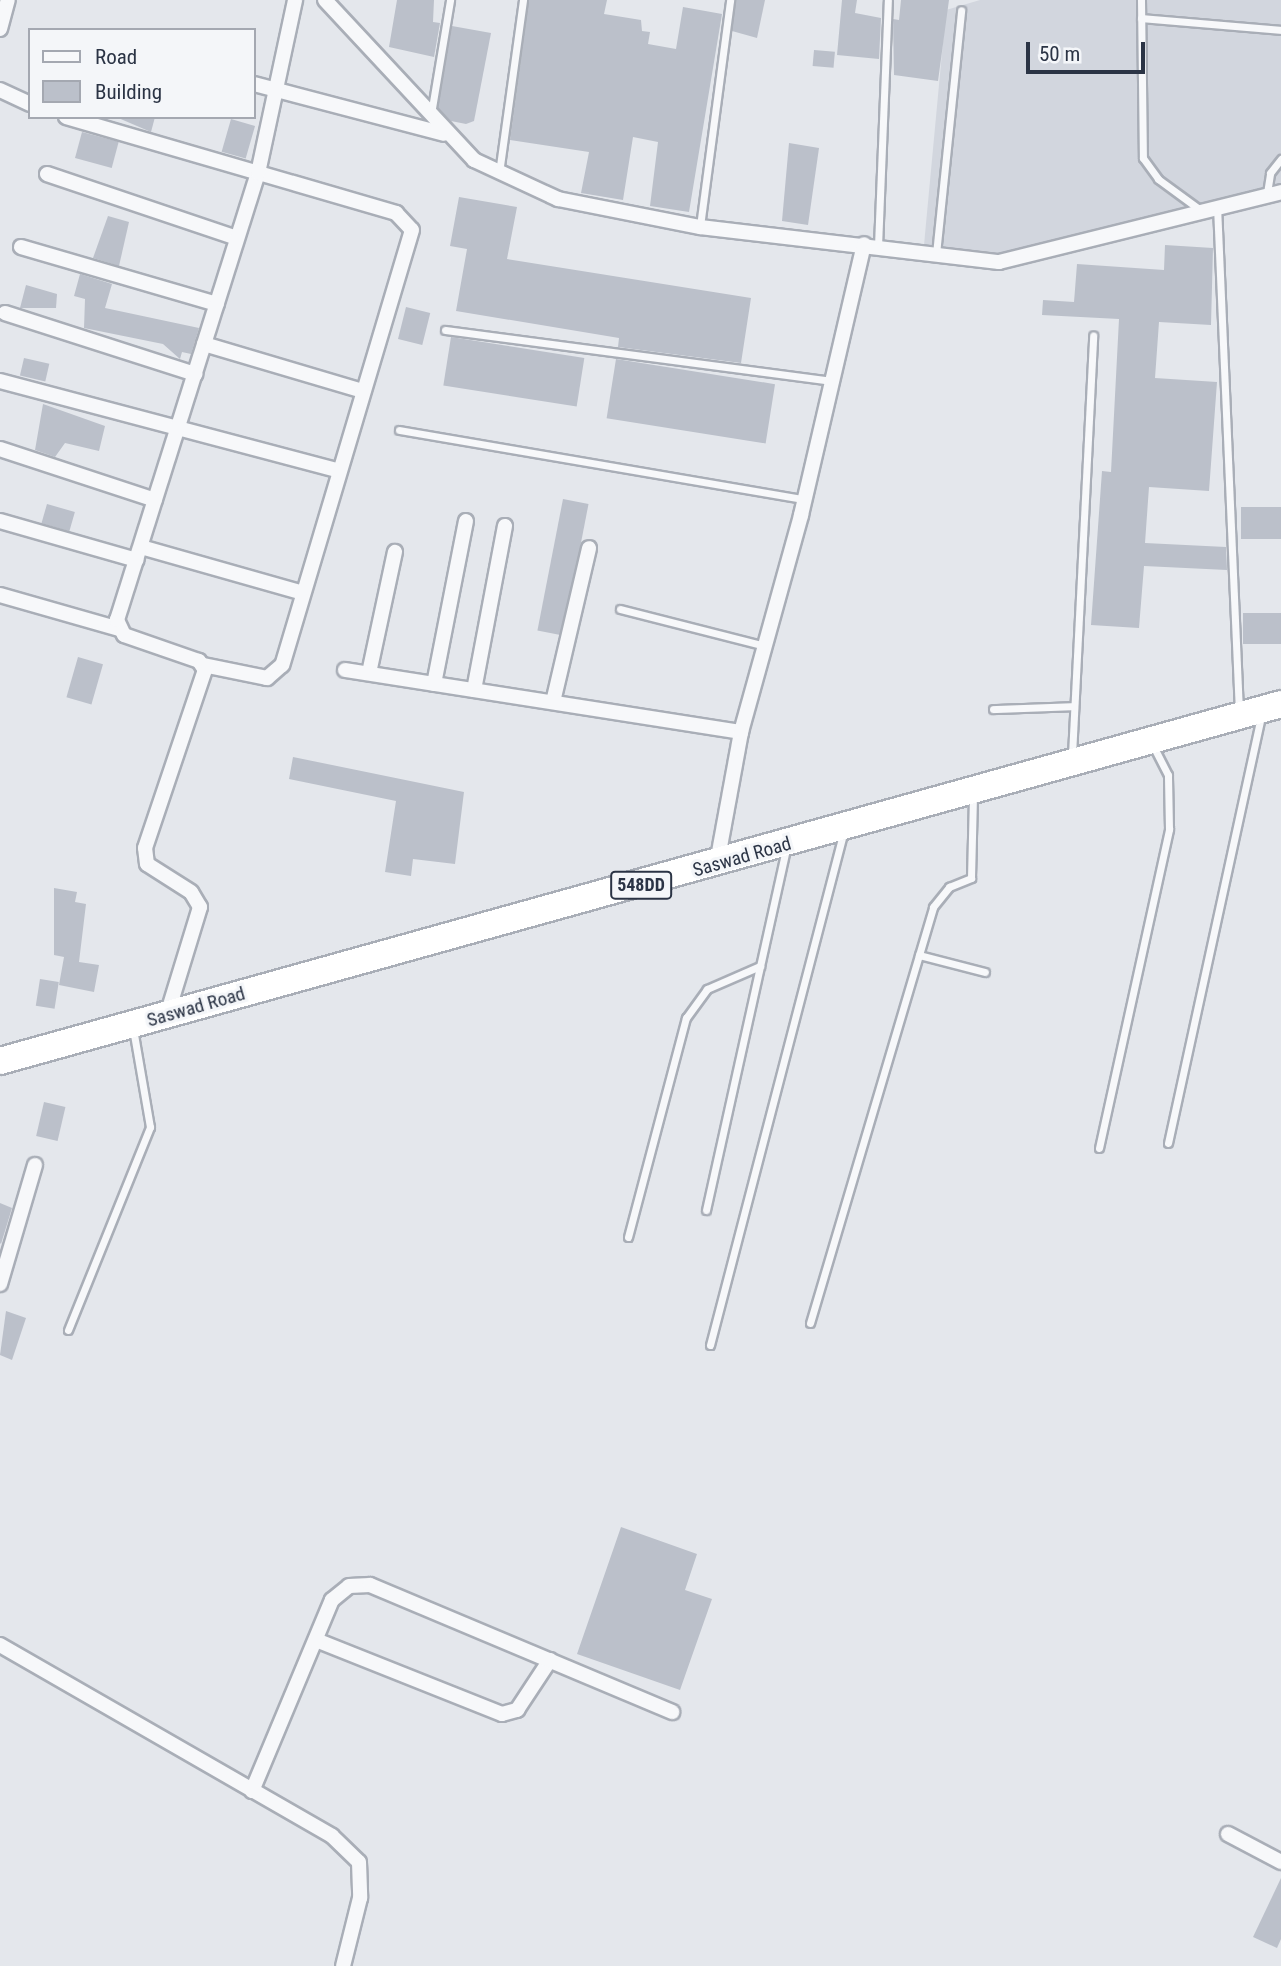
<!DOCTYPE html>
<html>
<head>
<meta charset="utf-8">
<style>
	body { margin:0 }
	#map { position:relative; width:1281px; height:1966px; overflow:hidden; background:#e4e7ec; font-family:"Roboto Condensed",sans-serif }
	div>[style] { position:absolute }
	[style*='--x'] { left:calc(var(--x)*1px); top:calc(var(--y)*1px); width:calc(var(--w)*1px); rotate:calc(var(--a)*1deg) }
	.built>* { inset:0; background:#d2d6de }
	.building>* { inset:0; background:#bbc0ca; transform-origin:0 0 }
	.roads { filter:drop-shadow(2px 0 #a9aeb7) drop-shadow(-2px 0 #a9aeb7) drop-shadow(0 2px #a9aeb7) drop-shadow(0 -2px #a9aeb7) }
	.lane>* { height:7px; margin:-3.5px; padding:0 3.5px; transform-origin:3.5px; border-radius:3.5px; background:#f7f8fa }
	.street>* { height:14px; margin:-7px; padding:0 7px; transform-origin:7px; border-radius:7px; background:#f7f8fa }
	.highway>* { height:26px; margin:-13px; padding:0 13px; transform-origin:13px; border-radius:13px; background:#fff }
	span { translate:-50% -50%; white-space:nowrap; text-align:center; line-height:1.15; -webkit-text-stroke:6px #f4f6f9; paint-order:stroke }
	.shield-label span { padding:2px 5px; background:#f4f6f9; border:2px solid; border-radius:5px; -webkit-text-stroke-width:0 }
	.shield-label { font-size:18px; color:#2b3445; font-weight:700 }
	.street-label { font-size:19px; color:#2b3445 }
	.legend { position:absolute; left:28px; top:28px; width:228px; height:91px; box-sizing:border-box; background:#f4f6f9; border:2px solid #a4a8b1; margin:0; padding:9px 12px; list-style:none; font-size:21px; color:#2b3445 }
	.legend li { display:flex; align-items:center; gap:14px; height:35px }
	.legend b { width:35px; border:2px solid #a4a8b1 }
	.scale { position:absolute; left:1026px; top:42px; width:119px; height:32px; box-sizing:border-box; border:4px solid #2b3445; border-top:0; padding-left:9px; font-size:21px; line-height:24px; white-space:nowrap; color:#2b3445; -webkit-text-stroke:5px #f4f6f9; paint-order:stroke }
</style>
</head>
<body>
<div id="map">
	<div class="built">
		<div style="clip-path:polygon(980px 0,1281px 0,1281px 189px,999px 259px,924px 245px,946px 10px)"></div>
	</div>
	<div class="building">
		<div style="clip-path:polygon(397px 0,434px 0,433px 22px,440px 23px,434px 57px,389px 47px)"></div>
		<div style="clip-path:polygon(529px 0,607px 0,604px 14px,641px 20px,642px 31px,650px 32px,648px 44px,676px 49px,683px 7px,722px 14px,689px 212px,650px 206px,658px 142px,633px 137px,623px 200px,581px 193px,589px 152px,510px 140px)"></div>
		<div style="clip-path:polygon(736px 0,765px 0,757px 38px,732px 31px)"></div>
		<div style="clip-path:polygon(842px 0,857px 0,855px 13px,881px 18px,879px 59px,837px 55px)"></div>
		<div style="clip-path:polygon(901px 0,949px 0,938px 81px,894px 75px,893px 19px,899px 20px)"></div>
		<div style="clip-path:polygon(452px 26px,491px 33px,474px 121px,466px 124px,451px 121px,438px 108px)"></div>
		<div style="left:814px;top:50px;width:21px;height:16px;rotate:5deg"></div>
		<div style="clip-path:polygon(116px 117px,155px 117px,151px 132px)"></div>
		<div style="left:231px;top:119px;width:25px;height:34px;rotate:16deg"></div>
		<div style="left:82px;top:132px;width:38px;height:27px;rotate:15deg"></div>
		<div style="clip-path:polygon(789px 143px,819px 148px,808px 225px,782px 221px)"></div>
		<div style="clip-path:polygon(459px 197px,517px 207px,507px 259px,751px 298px,741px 363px,618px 347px,619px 338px,456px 311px,467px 249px,450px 246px)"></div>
		<div style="clip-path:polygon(108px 216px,129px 222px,119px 266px,93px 258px)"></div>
		<div style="clip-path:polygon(1165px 245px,1213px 248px,1211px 325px,1159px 322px,1155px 378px,1217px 382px,1209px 491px,1149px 487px,1145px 543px,1226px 547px,1227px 570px,1144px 566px,1139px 628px,1091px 625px,1102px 471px,1111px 472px,1119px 319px,1042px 315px,1043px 300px,1074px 302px,1077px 264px,1164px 270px)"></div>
		<div style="clip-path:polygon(80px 274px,112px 284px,105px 308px,199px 328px,191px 354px,182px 352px,180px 359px,163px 344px,84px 328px,85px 299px,74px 296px)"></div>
		<div style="clip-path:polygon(26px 285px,57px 294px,56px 308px,20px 308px)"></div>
		<div style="left:406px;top:307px;width:25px;height:33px;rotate:14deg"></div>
		<div style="left:451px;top:337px;width:135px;height:49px;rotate:9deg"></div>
		<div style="left:24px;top:358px;width:26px;height:18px;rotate:13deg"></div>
		<div style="left:616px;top:359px;width:161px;height:60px;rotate:9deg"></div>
		<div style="clip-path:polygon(43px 404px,105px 426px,99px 451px,65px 443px,55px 457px,35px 450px)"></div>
		<div style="left:563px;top:499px;width:26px;height:134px;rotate:11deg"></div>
		<div style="left:47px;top:504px;width:29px;height:20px;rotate:16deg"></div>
		<div style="left:1241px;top:507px;width:40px;height:32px"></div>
		<div style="left:1281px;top:613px;width:31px;height:38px;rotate:90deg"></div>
		<div style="left:78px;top:657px;width:26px;height:42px;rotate:16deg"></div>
		<div style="clip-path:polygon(293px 757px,464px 792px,455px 864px,413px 859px,411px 876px,385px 872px,396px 801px,289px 779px)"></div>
		<div style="clip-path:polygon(54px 888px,77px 892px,75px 902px,86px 904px,79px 962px,99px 965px,94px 992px,59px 985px,64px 957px,54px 955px)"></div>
		<div style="left:40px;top:979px;width:19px;height:27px;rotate:9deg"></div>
		<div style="left:44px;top:1102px;width:22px;height:35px;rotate:13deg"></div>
		<div style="clip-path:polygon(0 1203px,12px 1208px,1px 1244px,0 1243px)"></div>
		<div style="clip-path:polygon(6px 1311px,26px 1318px,12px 1360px,0 1355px)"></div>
		<div style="clip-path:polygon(621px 1527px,697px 1554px,685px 1590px,712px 1599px,680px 1690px,577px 1654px)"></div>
		<div style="clip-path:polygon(1281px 1878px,1281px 1939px,1277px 1948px,1253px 1937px)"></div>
	</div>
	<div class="roads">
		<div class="lane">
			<div style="--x:1141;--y:0;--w:158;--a:89.3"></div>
			<div style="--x:1143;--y:158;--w:26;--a:54"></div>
			<div style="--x:1158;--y:179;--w:51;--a:36.2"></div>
			<div style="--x:1141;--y:18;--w:141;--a:4.9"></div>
			<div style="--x:431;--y:114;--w:116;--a:-80.5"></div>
			<div style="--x:499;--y:173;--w:175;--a:-82.1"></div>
			<div style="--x:1267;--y:193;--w:20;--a:-81"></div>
			<div style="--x:1270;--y:173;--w:18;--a:-52"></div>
			<div style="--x:1217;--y:206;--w:505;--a:87.51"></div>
			<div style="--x:700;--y:226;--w:228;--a:-82.4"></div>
			<div style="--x:878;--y:246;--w:246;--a:-87.7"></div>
			<div style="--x:936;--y:254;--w:245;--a:-84.1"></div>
			<div style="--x:445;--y:330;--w:391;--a:7.5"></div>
			<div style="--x:399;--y:430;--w:411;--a:9.7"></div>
			<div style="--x:620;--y:609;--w:150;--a:14.3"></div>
			<div style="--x:993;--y:709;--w:81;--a:-2.1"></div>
			<div style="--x:1072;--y:755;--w:420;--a:-87.1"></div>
			<div style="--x:919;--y:955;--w:68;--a:14.4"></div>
			<div style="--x:1168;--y:1143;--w:437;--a:-77.7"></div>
			<div style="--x:1099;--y:1148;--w:327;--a:-77.6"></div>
			<div style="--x:1169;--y:829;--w:54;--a:-91.1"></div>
			<div style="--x:1168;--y:775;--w:35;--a:-117"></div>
			<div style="--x:706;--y:1210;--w:370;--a:-77.5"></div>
			<div style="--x:628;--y:1237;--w:227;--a:-75.2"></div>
			<div style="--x:686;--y:1018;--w:36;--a:-54"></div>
			<div style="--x:707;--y:989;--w:58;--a:-23.5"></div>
			<div style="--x:810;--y:1323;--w:434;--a:-73.5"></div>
			<div style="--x:933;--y:907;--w:26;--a:-51"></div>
			<div style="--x:949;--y:887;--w:24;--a:-22"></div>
			<div style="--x:971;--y:878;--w:82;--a:-88.6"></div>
			<div style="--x:68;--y:1330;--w:219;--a:-68"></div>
			<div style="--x:150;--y:1127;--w:99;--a:-99.8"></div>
			<div style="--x:710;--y:1345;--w:528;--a:-75.41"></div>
		</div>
		<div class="street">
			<div style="--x:325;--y:0;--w:219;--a:47"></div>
			<div style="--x:474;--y:160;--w:93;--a:24.9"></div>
			<div style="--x:558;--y:199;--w:145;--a:11.2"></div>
			<div style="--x:700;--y:227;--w:301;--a:6.7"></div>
			<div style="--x:999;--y:262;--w:291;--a:-13.9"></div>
			<div style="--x:0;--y:29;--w:30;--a:-75"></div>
			<div style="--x:254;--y:84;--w:196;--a:14.7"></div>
			<div style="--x:0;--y:90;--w:33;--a:25"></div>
			<div style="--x:66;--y:117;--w:344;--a:16.2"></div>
			<div style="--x:396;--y:213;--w:23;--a:47"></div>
			<div style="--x:412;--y:230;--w:454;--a:106.6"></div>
			<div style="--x:282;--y:665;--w:20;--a:139"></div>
			<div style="--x:267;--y:678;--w:65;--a:-168.5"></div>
			<div style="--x:47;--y:174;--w:200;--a:18.6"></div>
			<div style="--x:21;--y:247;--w:204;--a:16.2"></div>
			<div style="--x:5;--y:313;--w:200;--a:17.8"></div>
			<div style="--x:204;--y:344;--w:166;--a:16.5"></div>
			<div style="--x:0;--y:381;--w:349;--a:14.8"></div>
			<div style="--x:0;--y:449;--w:163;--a:18.2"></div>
			<div style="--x:0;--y:521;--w:142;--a:15.9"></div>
			<div style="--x:141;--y:547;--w:165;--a:15.8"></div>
			<div style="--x:0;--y:595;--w:124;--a:15.9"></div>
			<div style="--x:345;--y:670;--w:401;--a:8.9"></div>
			<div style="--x:369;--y:673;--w:124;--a:-77.9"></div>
			<div style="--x:434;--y:684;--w:166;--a:-78.9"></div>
			<div style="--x:474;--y:690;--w:167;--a:-79.3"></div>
			<div style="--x:553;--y:702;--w:158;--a:-76.8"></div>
			<div style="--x:717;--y:863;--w:133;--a:-79.6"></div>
			<div style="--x:741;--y:732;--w:225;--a:-74.5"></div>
			<div style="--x:801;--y:515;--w:278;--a:-76.9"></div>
			<div style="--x:167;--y:1015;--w:113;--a:-73"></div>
			<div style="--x:200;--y:907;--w:17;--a:-121"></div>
			<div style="--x:191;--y:892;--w:52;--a:-147.5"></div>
			<div style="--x:147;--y:864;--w:16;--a:-97"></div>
			<div style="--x:145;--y:848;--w:188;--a:-71.4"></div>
			<div style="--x:205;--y:670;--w:11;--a:-124"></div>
			<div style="--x:199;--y:661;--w:79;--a:-160.9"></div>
			<div style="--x:124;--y:635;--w:17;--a:-115"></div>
			<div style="--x:117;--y:620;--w:469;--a:-72.5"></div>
			<div style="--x:258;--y:173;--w:177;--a:-77.9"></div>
			<div style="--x:0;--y:1284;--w:124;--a:-73.6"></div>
			<div style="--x:316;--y:1640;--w:200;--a:21.7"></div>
			<div style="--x:502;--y:1714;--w:16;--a:-15"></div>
			<div style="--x:517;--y:1710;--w:60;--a:-56.6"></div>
			<div style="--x:0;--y:1645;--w:383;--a:29.9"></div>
			<div style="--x:332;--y:1836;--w:37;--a:44"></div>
			<div style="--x:359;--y:1862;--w:36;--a:88"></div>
			<div style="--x:360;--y:1898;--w:70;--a:104"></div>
			<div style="--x:252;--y:1791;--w:207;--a:-67.3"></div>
			<div style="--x:332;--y:1600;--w:22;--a:-39"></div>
			<div style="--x:349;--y:1586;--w:21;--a:-3"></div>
			<div style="--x:370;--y:1585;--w:328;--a:22.8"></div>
			<div style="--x:1228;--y:1834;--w:60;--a:27.8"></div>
		</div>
		<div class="highway">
			<div style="--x:0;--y:1061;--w:1330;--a:-15.57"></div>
		</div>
	</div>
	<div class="shield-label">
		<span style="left:641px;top:885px">548DD</span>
	</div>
	<div class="street-label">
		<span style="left:742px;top:857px;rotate:-16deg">Saswad Road</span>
		<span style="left:196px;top:1007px;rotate:-16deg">Saswad Road</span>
	</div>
	<ul class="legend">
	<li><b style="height:9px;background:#f7f8fa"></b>Road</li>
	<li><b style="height:19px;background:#bbc0ca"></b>Building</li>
	</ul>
	<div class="scale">50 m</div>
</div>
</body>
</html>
